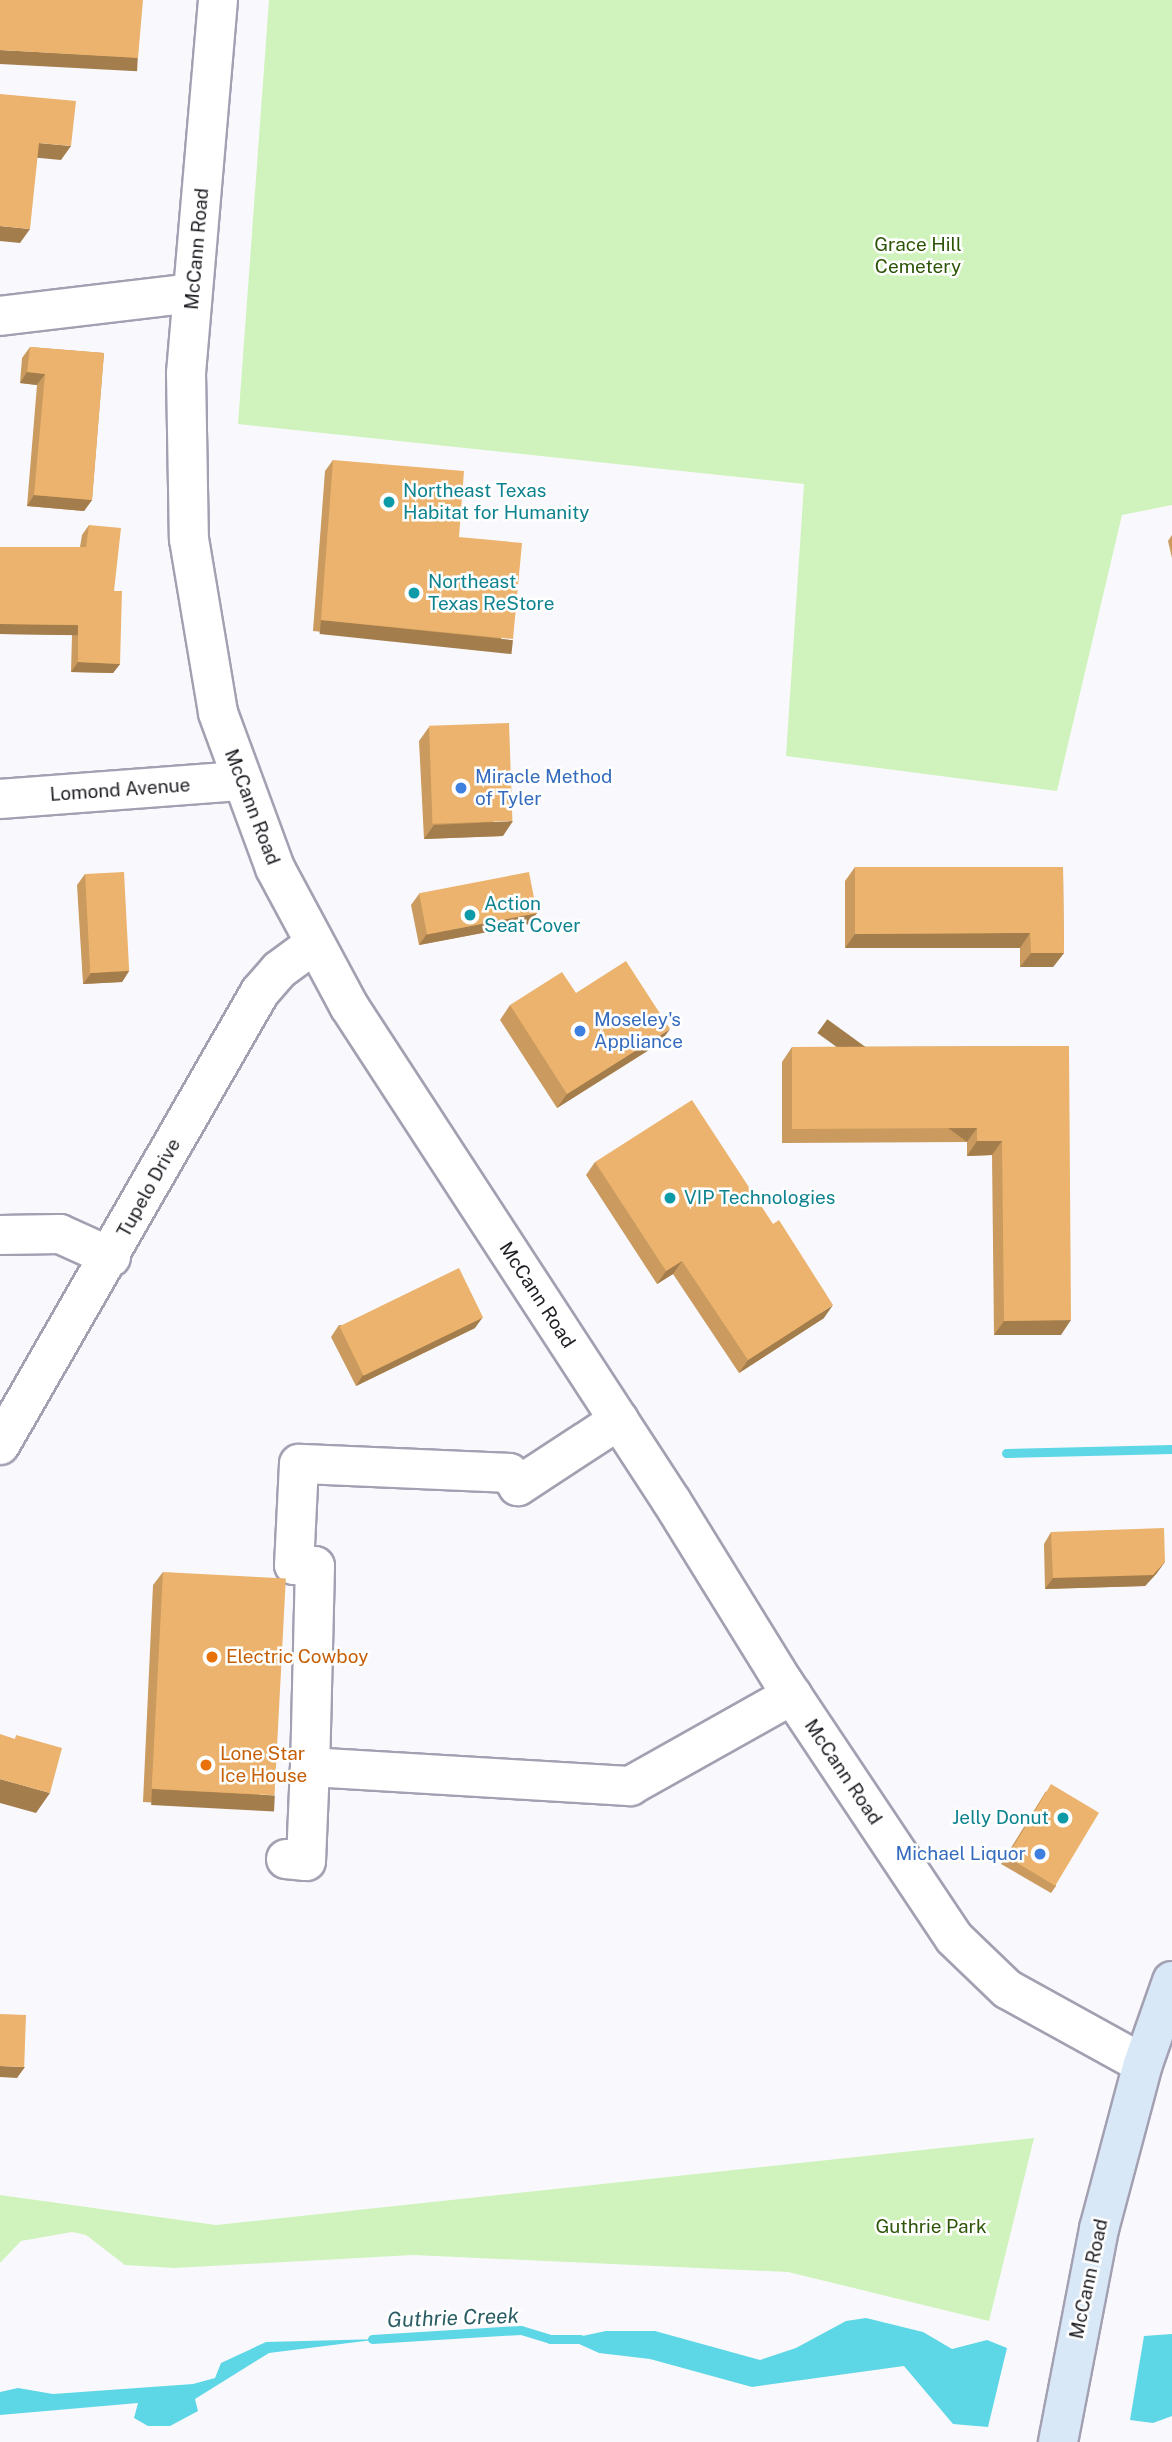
<!DOCTYPE html>
<html>
<head>
<meta charset="utf-8">
<style>
	body { margin:0 }
	#map { position:relative; width:1172px; height:2442px; overflow:hidden; background:#f9f9fd; font-family:"Public Sans",sans-serif }
	div>[style] { position:absolute }
	[style*='--x'] { left:calc(var(--x)*1px); top:calc(var(--y)*1px); width:calc(var(--w)*1px); rotate:calc(var(--a)*1deg) }
	.green>* { inset:0; background:#d0f3bd }
	.water>* { inset:0; background:#5dd6e5 }
	.stream>* { height:9px; margin:-4.5px; padding:0 4.5px; transform-origin:4.5px; border-radius:4.5px; background:#5dd6e5 }
	.roads { filter:drop-shadow(2px 0 #a3a0b2) drop-shadow(-2px 0 #a3a0b2) drop-shadow(0 2px #a3a0b2) drop-shadow(0 -2px #a3a0b2) }
	.minor>* { height:38px; margin:-19px; padding:0 19px; transform-origin:19px; border-radius:19px; background:#fff }
	.major>* { height:38px; margin:-19px; padding:0 19px; transform-origin:19px; border-radius:19px; background:#d9e8f7 }
	.wall>* { inset:0; background:#ca9a5e }
	.shaded-wall>* { inset:0; background:#a47d4c; transform-origin:0 0 }
	.building>* { inset:0; background:#ebb36d; transform-origin:0 0 }
	.dots>* { width:19px; height:19px; translate:-50% -50%; box-sizing:border-box; border:4px solid #fff; border-radius:50% }
	span { translate:-50% -50%; white-space:nowrap; text-align:center; line-height:1.15; -webkit-text-stroke:5px #fff; paint-order:stroke }
	.park-label { font-size:19px; color:#2c5507 }
	.street-label { font-size:19px; color:#1e1d23 }
	.culture-label { font-size:19px; color:#0d838f }
	.left { translate:0 -50%; text-align:left }
	.right { translate:-100% -50%; text-align:right }
	.shop-label { font-size:19px; color:#366cbe }
	.food-label { font-size:19px; color:#c56008 }
	.water-label { font-size:21px; color:#2a5d64; font-style:italic }
</style>
</head>
<body>
<div id="map">
	<div class="green">
		<div style="clip-path:polygon(269px 0,1172px 0,1172px 505px,1122px 515px,1057px 791px,786px 756px,804px 484px,238px 424px)"></div>
		<div style="clip-path:polygon(1034px 2138px,989px 2321px,788px 2272px,413px 2255px,174px 2268px,125px 2265px,86px 2235px,72px 2232px,21px 2241px,0 2263px,0 2195px,216px 2225px)"></div>
	</div>
	<div class="water">
		<div style="clip-path:polygon(866px 2318px,923px 2332px,952px 2349px,987px 2340px,1007px 2348px,988px 2427px,953px 2424px,904px 2366px,752px 2387px,650px 2359px,599px 2353px,568px 2339px,606px 2331px,655px 2331px,760px 2360px,796px 2348px,846px 2321px)"></div>
		<div style="clip-path:polygon(1172px 2334px,1172px 2416px,1153px 2423px,1130px 2420px,1144px 2336px)"></div>
		<div style="clip-path:polygon(381px 2339px,269px 2353px,195px 2399px,198px 2411px,170px 2426px,148px 2426px,134px 2418px,138px 2403px,0 2415px,0 2392px,18px 2388px,53px 2394px,193px 2384px,215px 2378px,221px 2363px,266px 2342px)"></div>
	</div>
	<div class="stream">
		<div style="--x:1006;--y:1453;--w:166;--a:-1.4"></div>
		<div style="--x:372;--y:2339;--w:149;--a:-3.5"></div>
		<div style="--x:521;--y:2330;--w:30;--a:17"></div>
		<div style="--x:550;--y:2339;--w:30;--a:0"></div>
	</div>
	<div class="roads">
		<div class="minor">
			<div style="--x:218;--y:0;--w:374;--a:94.9"></div>
			<div style="--x:186;--y:373;--w:166;--a:89"></div>
			<div style="--x:189;--y:539;--w:176;--a:80.5"></div>
			<div style="--x:218;--y:713;--w:165;--a:69.8"></div>
			<div style="--x:275;--y:868;--w:157;--a:61.8"></div>
			<div style="--x:349;--y:1006;--w:592;--a:56.93"></div>
			<div style="--x:672;--y:1502;--w:213;--a:58.3"></div>
			<div style="--x:784;--y:1683;--w:306;--a:56.3"></div>
			<div style="--x:954;--y:1938;--w:74;--a:43.9"></div>
			<div style="--x:1007;--y:1989;--w:155;--a:28.9"></div>
			<div style="--x:0;--y:316;--w:193;--a:-6.8"></div>
			<div style="--x:0;--y:799;--w:241;--a:-4.3"></div>
			<div style="--x:0;--y:1235;--w:60;--a:-1"></div>
			<div style="--x:60;--y:1234;--w:56;--a:24.3"></div>
			<div style="--x:619;--y:1420;--w:121;--a:146.8"></div>
			<div style="--x:518;--y:1486;--w:16;--a:-125"></div>
			<div style="--x:509;--y:1473;--w:210;--a:-177.5"></div>
			<div style="--x:299;--y:1464;--w:101;--a:92.8"></div>
			<div style="--x:294;--y:1565;--w:21;--a:3"></div>
			<div style="--x:315;--y:1566;--w:201;--a:91.4"></div>
			<div style="--x:310;--y:1767;--w:321;--a:3.4"></div>
			<div style="--x:630;--y:1786;--w:186;--a:-29.3"></div>
			<div style="--x:0;--y:1445;--w:522;--a:-60.15"></div>
			<div style="--x:260;--y:992;--w:29;--a:-49"></div>
			<div style="--x:279;--y:970;--w:42;--a:-36.3"></div>
			<div style="--x:286;--y:1859;--w:20;--a:6"></div>
			<div style="--x:306;--y:1861;--w:94;--a:-87.6"></div>
		</div>
		<div class="major">
			<div style="--x:1058;--y:2442;--w:217;--a:-79.1"></div>
			<div style="--x:1099;--y:2229;--w:171;--a:-75.1"></div>
			<div style="--x:1143;--y:2064;--w:88;--a:-70.7"></div>
		</div>
	</div>
	<div class="wall">
		<div style="clip-path:polygon(30px 347px,104px 353px,92px 500px,84px 511px,27px 506px,37px 385px,20px 383px,22px 358px)"></div>
		<div style="clip-path:polygon(333px 460px,459px 537px,506px 650px,313px 631px,325px 471px)"></div>
		<div style="clip-path:polygon(89px 525px,114px 591px,120px 664px,113px 673px,71px 672px,72px 635px,0 634px,0 547px,80px 547px,82px 535px)"></div>
		<div style="clip-path:polygon(1172px 535px,1172px 558px,1168px 541px)"></div>
		<div style="clip-path:polygon(429px 727px,503px 836px,424px 839px,419px 741px)"></div>
		<div style="clip-path:polygon(855px 867px,1063px 867px,1064px 953px,1053px 967px,1020px 967px,1020px 948px,845px 948px,845px 881px)"></div>
		<div style="clip-path:polygon(85px 874px,129px 971px,122px 982px,83px 984px,77px 885px)"></div>
		<div style="clip-path:polygon(419px 894px,537px 913px,529px 924px,419px 945px,411px 905px)"></div>
		<div style="clip-path:polygon(576px 993px,660px 1043px,557px 1108px,500px 1020px,510px 1005px)"></div>
		<div style="clip-path:polygon(1069px 1046px,1061px 1335px,994px 1335px,992px 1155px,967px 1156px,967px 1142px,782px 1143px,782px 1062px,792px 1047px)"></div>
		<div style="clip-path:polygon(595px 1162px,773px 1224px,824px 1318px,739px 1373px,673px 1274px,657px 1284px,586px 1175px)"></div>
		<div style="clip-path:polygon(339px 1325px,475px 1328px,356px 1386px,331px 1337px)"></div>
		<div style="clip-path:polygon(1051px 1532px,1157px 1573px,1145px 1586px,1045px 1589px,1044px 1544px)"></div>
		<div style="clip-path:polygon(163px 1572px,266px 1809px,143px 1802px,153px 1585px)"></div>
		<div style="clip-path:polygon(1046px 1791px,1056px 1886px,1051px 1893px,1001px 1864px)"></div>
	</div>
	<div class="shaded-wall">
		<div style="left:0;top:50px;width:138px;height:14px;rotate:3deg"></div>
		<div style="clip-path:polygon(39px 143px,71px 146px,61px 160px,29px 157px)"></div>
		<div style="clip-path:polygon(0 226px,30px 229px,20px 243px,0 241px)"></div>
		<div style="clip-path:polygon(27px 372px,45px 374px,37px 385px,20px 383px)"></div>
		<div style="clip-path:polygon(34px 495px,92px 500px,84px 511px,27px 506px)"></div>
		<div style="left:321px;top:620px;width:193px;height:14px;rotate:6deg"></div>
		<div style="left:0;top:624px;width:78px;height:10px;rotate:1deg"></div>
		<div style="clip-path:polygon(78px 662px,120px 664px,113px 673px,71px 672px)"></div>
		<div style="clip-path:polygon(513px 821px,503px 836px,424px 839px,434px 825px)"></div>
		<div style="clip-path:polygon(537px 913px,529px 924px,419px 945px,427px 934px)"></div>
		<div style="clip-path:polygon(1030px 933px,1020px 948px,845px 948px,855px 934px)"></div>
		<div style="clip-path:polygon(1031px 953px,1064px 953px,1053px 967px,1020px 967px)"></div>
		<div style="clip-path:polygon(129px 971px,122px 982px,83px 984px,91px 973px)"></div>
		<div style="clip-path:polygon(670px 1029px,660px 1043px,557px 1108px,567px 1094px)"></div>
		<div style="left:977px;top:1128px;width:17px;height:185px;rotate:126deg"></div>
		<div style="clip-path:polygon(977px 1141px,1002px 1141px,992px 1155px,967px 1156px)"></div>
		<div style="clip-path:polygon(682px 1261px,673px 1274px,657px 1284px,666px 1271px)"></div>
		<div style="clip-path:polygon(833px 1305px,824px 1318px,739px 1373px,748px 1360px)"></div>
		<div style="clip-path:polygon(483px 1317px,475px 1328px,356px 1386px,363px 1375px)"></div>
		<div style="clip-path:polygon(1071px 1320px,1061px 1335px,994px 1335px,1004px 1321px)"></div>
		<div style="clip-path:polygon(1165px 1562px,1157px 1573px,1145px 1586px,1045px 1589px,1053px 1578px)"></div>
		<div style="clip-path:polygon(0 1779px,50px 1793px,36px 1813px,0 1803px)"></div>
		<div style="left:152px;top:1789px;width:123px;height:16px;rotate:3deg"></div>
		<div style="clip-path:polygon(0 2066px,25px 2067px,17px 2078px,0 2077px)"></div>
	</div>
	<div class="building">
		<div style="clip-path:polygon(0 0,143px 0,138px 58px,0 50px)"></div>
		<div style="clip-path:polygon(0 94px,76px 101px,71px 146px,39px 143px,30px 229px,0 226px)"></div>
		<div style="clip-path:polygon(30px 347px,104px 353px,92px 500px,34px 495px,45px 374px,27px 372px)"></div>
		<div style="clip-path:polygon(333px 460px,464px 471px,459px 537px,522px 543px,513px 639px,321px 620px)"></div>
		<div style="clip-path:polygon(89px 525px,121px 528px,114px 591px,122px 591px,120px 664px,78px 662px,78px 625px,0 624px,0 547px,86px 547px)"></div>
		<div style="left:509px;top:723px;width:98px;height:80px;rotate:88deg"></div>
		<div style="clip-path:polygon(855px 867px,1063px 867px,1064px 953px,1031px 953px,1030px 933px,855px 934px)"></div>
		<div style="left:124px;top:872px;width:99px;height:39px;rotate:87deg"></div>
		<div style="left:529px;top:872px;width:42px;height:112px;rotate:79deg"></div>
		<div style="clip-path:polygon(626px 961px,670px 1029px,567px 1094px,510px 1005px,562px 972px,576px 993px)"></div>
		<div style="clip-path:polygon(1069px 1046px,1071px 1320px,1004px 1321px,1002px 1141px,977px 1141px,977px 1128px,792px 1129px,792px 1047px)"></div>
		<div style="clip-path:polygon(692px 1100px,773px 1224px,779px 1220px,833px 1305px,748px 1360px,682px 1261px,666px 1271px,595px 1162px)"></div>
		<div style="left:459px;top:1268px;width:55px;height:133px;rotate:64deg"></div>
		<div style="clip-path:polygon(1164px 1528px,1165px 1562px,1153px 1575px,1053px 1578px,1051px 1532px)"></div>
		<div style="left:163px;top:1572px;width:123px;height:217px;rotate:3deg"></div>
		<div style="clip-path:polygon(0 1734px,15px 1739px,16px 1735px,62px 1748px,50px 1793px,0 1779px)"></div>
		<div style="left:1051px;top:1784px;width:56px;height:85px;rotate:31deg"></div>
		<div style="left:0;top:2014px;width:26px;height:52px;rotate:2deg"></div>
	</div>
	<div class="dots">
		<div style="left:389px;top:502px;background:#0f9aa8"></div>
		<div style="left:414px;top:593px;background:#0f9aa8"></div>
		<div style="left:461px;top:788px;background:#3f7fe0"></div>
		<div style="left:470px;top:915px;background:#0f9aa8"></div>
		<div style="left:580px;top:1031px;background:#3f7fe0"></div>
		<div style="left:670px;top:1198px;background:#0f9aa8"></div>
		<div style="left:212px;top:1657px;background:#e8710a"></div>
		<div style="left:206px;top:1765px;background:#e8710a"></div>
		<div style="left:1063px;top:1818px;background:#0f9aa8"></div>
		<div style="left:1040px;top:1854px;background:#3f7fe0"></div>
	</div>
	<div class="park-label">
		<span style="left:918px;top:256px">Grace Hill<br>Cemetery</span>
		<span style="left:931px;top:2227px">Guthrie Park</span>
	</div>
	<div class="street-label">
		<span style="left:197px;top:249px;rotate:-85deg">McCann Road</span>
		<span style="left:120px;top:790px;rotate:-4deg">Lomond Avenue</span>
		<span style="left:252px;top:807px;rotate:69deg">McCann Road</span>
		<span style="left:149px;top:1188px;rotate:-61deg">Tupelo Drive</span>
		<span style="left:537px;top:1295px;rotate:57deg">McCann Road</span>
		<span style="left:843px;top:1772px;rotate:56deg">McCann Road</span>
		<span style="left:1089px;top:2279px;rotate:-78deg">McCann Road</span>
	</div>
	<div class="culture-label">
		<span class="left" style="left:403px;top:502px">Northeast Texas<br>Habitat for Humanity</span>
		<span class="left" style="left:428px;top:593px">Northeast<br>Texas ReStore</span>
		<span class="left" style="left:484px;top:915px">Action<br>Seat Cover</span>
		<span class="left" style="left:684px;top:1198px">VIP Technologies</span>
		<span class="right" style="left:1049px;top:1818px">Jelly Donut</span>
	</div>
	<div class="shop-label">
		<span class="left" style="left:475px;top:788px">Miracle Method<br>of Tyler</span>
		<span class="left" style="left:594px;top:1031px">Moseley's<br>Appliance</span>
		<span class="right" style="left:1026px;top:1854px">Michael Liquor</span>
	</div>
	<div class="food-label">
		<span class="left" style="left:226px;top:1657px">Electric Cowboy</span>
		<span class="left" style="left:220px;top:1765px">Lone Star<br>Ice House</span>
	</div>
	<div class="water-label">
		<span style="left:453px;top:2318px;rotate:-2deg">Guthrie Creek</span>
	</div>
</div>
</body>
</html>
